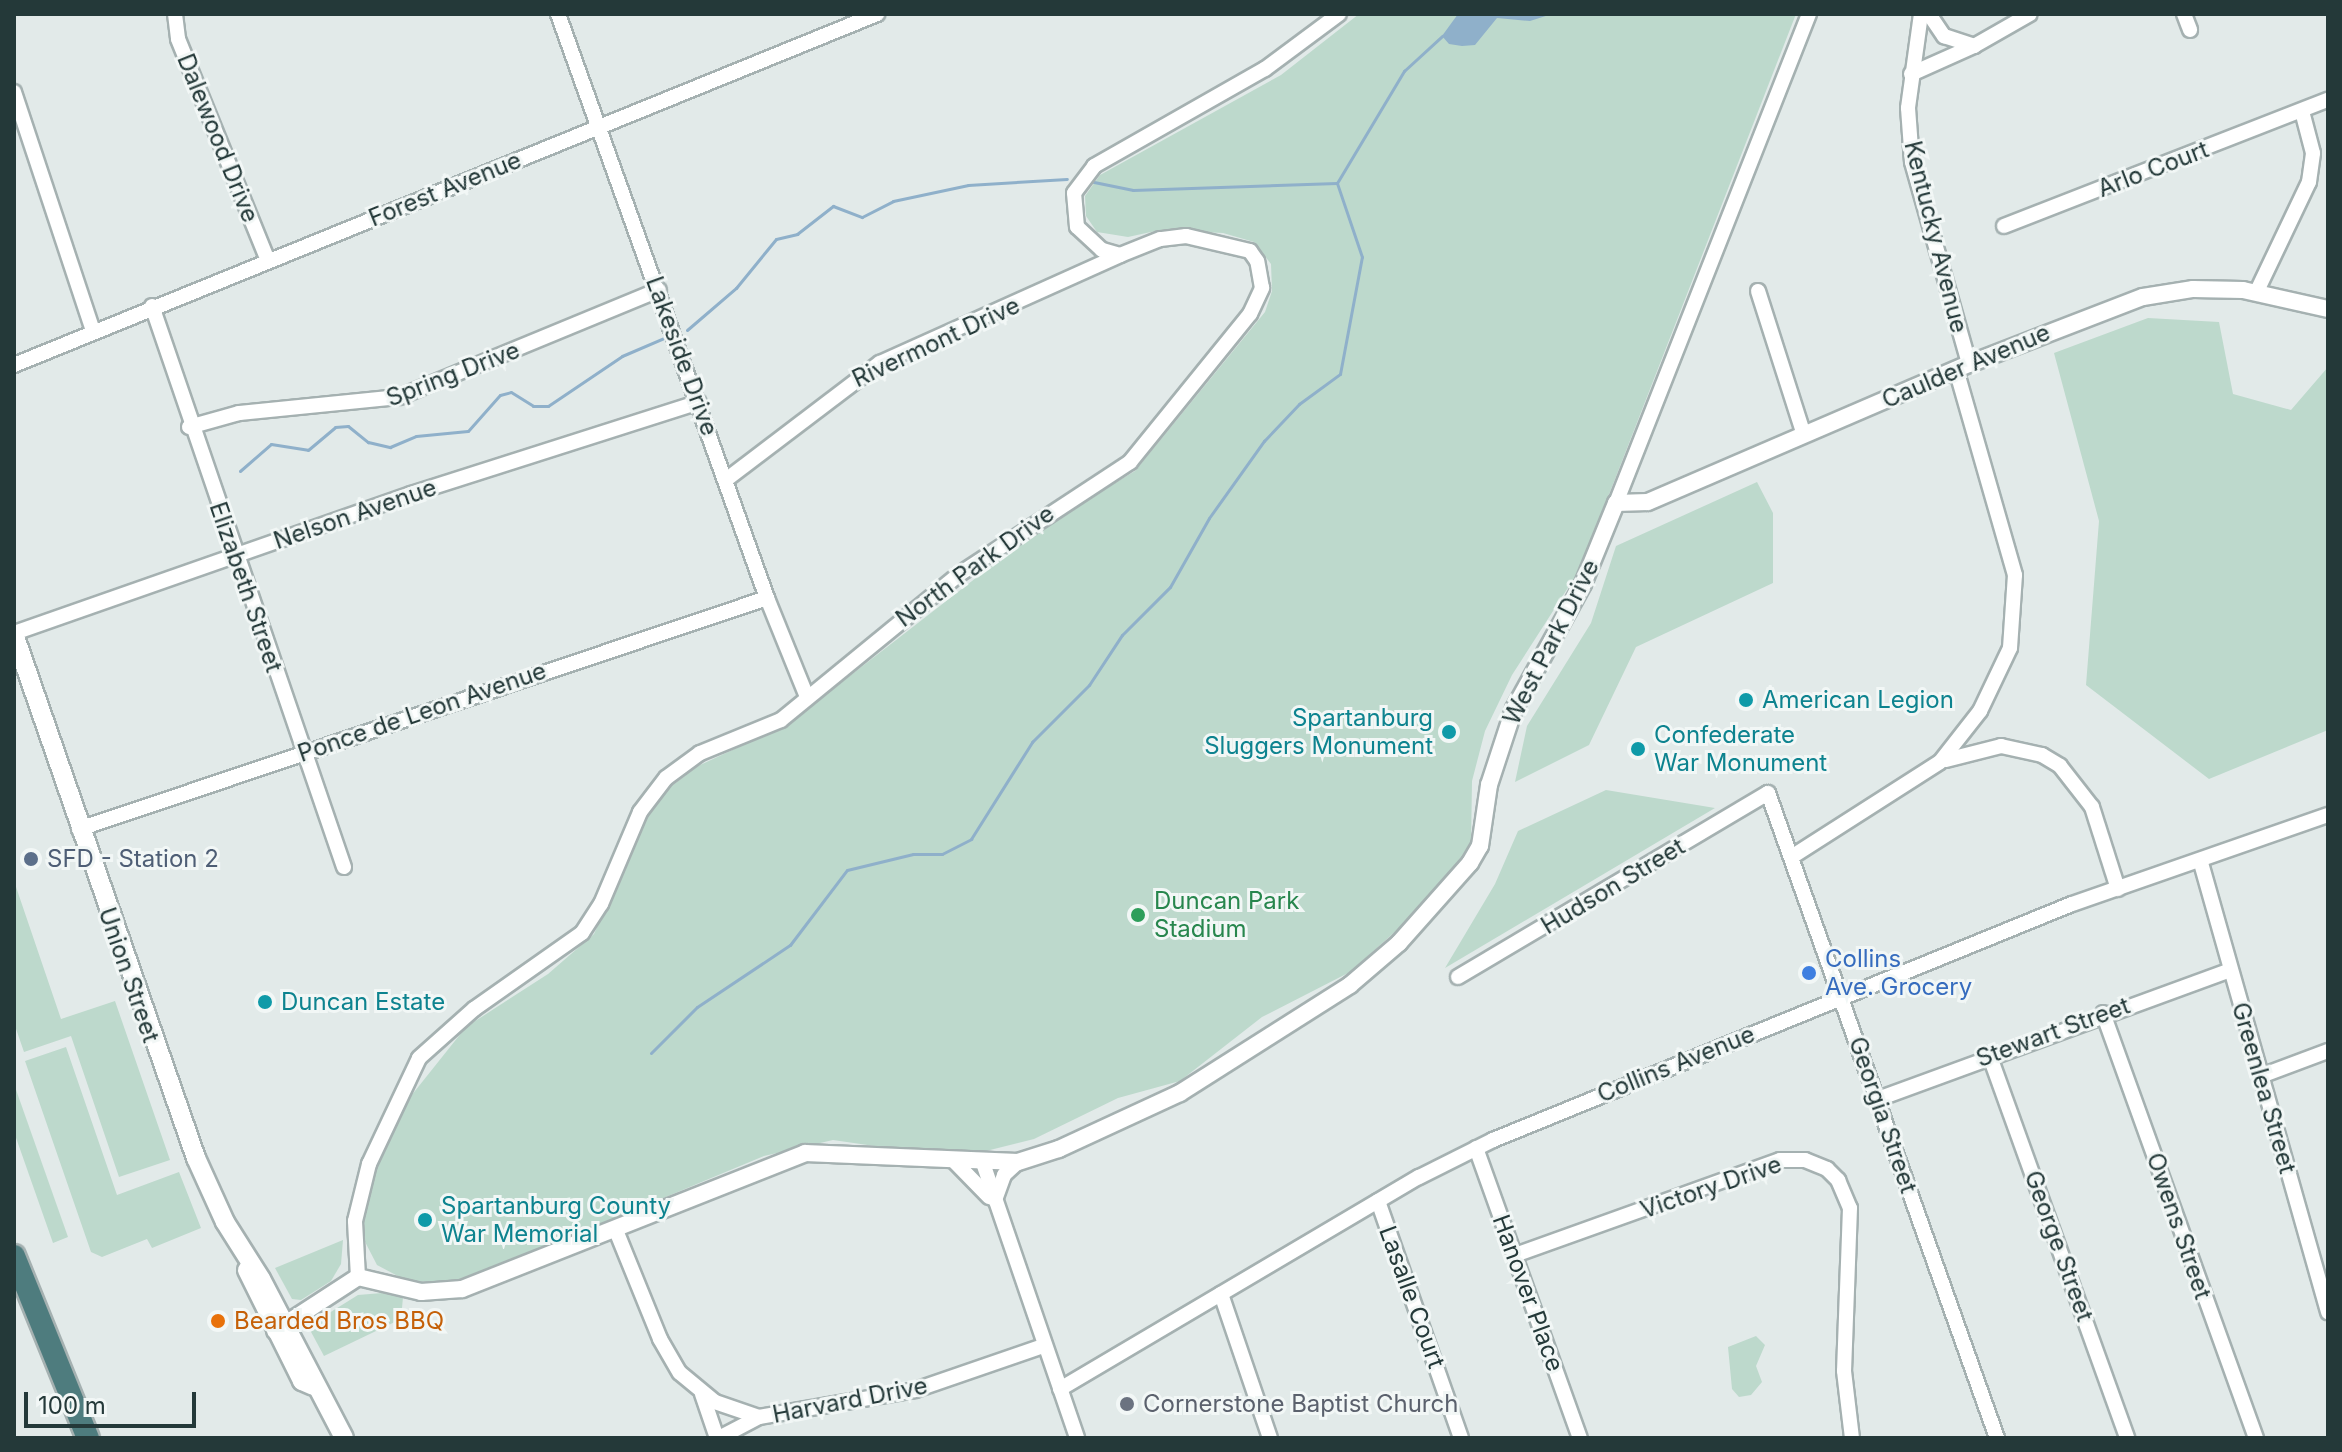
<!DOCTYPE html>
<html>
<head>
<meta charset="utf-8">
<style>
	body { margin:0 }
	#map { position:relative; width:2342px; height:1452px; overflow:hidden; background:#e2eae9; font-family:Inter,sans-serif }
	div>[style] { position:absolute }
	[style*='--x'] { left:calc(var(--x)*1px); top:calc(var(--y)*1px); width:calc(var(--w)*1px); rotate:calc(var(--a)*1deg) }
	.green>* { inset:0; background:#bdd9cc }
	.water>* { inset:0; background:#8fb0ca }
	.stream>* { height:3px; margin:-1.5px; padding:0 1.5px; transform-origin:1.5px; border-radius:1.5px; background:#8fb0ca }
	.roads { filter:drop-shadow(2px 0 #a5b1b1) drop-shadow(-2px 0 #a5b1b1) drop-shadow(0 2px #a5b1b1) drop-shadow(0 -2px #a5b1b1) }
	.minor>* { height:14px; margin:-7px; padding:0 7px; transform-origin:7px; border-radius:7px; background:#fff }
	.tertiary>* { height:16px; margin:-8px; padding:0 8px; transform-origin:8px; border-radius:8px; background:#fff }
	.secondary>* { height:18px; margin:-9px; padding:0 9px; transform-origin:9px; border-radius:9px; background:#fff }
	.trunk>* { height:22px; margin:-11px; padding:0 11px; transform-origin:11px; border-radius:11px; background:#4e7c7e }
	.dots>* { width:22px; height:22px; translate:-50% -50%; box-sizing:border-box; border:4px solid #f2f7f6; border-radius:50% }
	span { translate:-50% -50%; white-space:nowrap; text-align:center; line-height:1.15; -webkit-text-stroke:6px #f2f7f6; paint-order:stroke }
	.street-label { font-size:24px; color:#243939 }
	.culture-label { font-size:24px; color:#0d838f }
	.left { translate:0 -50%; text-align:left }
	.right { translate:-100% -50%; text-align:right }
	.service-label { font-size:24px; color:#4e5e75 }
	.leisure-label { font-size:24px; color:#27864d }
	.shop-label { font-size:24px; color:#366cbe }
	.food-label { font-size:24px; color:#c56008 }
	.worship-label { font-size:24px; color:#5b616d }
	.frame { position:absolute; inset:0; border:16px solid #243939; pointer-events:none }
	.scale { position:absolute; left:24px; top:1392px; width:172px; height:36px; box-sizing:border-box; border:4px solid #243939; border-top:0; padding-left:10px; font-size:24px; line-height:28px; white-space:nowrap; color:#243939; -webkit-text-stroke:6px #f2f7f6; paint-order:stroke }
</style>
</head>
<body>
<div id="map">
	<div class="green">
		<div style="clip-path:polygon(1359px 14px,1796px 14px,1580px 569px,1512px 675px,1485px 731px,1472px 781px,1471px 845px,1426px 904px,1350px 972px,1262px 1017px,1180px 1081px,1118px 1098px,1034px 1139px,982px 1152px,902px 1150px,833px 1140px,764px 1156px,464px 1281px,409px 1282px,377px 1265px,361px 1234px,363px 1215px,376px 1164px,403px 1106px,466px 1027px,548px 974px,594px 934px,643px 823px,665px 791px,698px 766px,788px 724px,1039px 529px,1135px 471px,1265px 312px,1272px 291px,1271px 264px,1254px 242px,1223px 233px,1160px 230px,1128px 237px,1097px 232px,1086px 216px,1085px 196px,1100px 175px,1281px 75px)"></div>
		<div style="clip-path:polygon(2148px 318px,2219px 322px,2233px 394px,2291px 410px,2328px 367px,2328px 730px,2209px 779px,2086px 685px,2099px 521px,2054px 353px)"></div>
		<div style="clip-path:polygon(1757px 482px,1773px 513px,1773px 583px,1636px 647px,1589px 745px,1515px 782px,1527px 726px,1591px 623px,1616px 546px)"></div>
		<div style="clip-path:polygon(1606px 790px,1715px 808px,1445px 968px,1495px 884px,1518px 831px)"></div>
		<div style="clip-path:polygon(14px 881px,61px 1019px,115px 1001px,170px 1160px,119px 1177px,71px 1036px,24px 1052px,14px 1023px)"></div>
		<div style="clip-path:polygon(66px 1047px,117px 1195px,179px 1172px,201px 1228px,152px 1248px,147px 1239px,102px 1257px,91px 1252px,25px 1061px)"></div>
		<div style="clip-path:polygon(14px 1084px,68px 1237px,53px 1243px,14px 1132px)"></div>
		<div style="clip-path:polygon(343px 1240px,341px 1264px,331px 1281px,301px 1300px,292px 1299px,275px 1268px)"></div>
		<div style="clip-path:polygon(382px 1293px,403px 1297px,401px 1319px,324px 1356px,310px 1330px,313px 1323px,358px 1295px)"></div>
		<div style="clip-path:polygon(1756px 1336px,1765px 1345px,1756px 1366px,1762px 1382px,1751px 1395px,1739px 1397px,1732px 1389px,1728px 1347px)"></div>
	</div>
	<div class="water">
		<div style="clip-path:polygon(1458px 14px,1552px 14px,1530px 21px,1497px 18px,1475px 45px,1462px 46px,1449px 44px,1442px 36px)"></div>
	</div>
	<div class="stream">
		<div style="--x:1089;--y:181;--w:45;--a:11.6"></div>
		<div style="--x:1133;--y:190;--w:204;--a:-2"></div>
		<div style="--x:1337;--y:183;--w:131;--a:-59.1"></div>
		<div style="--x:1404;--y:71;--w:52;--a:-42.6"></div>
		<div style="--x:687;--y:330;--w:65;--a:-40.6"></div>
		<div style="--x:736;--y:288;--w:63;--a:-50.8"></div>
		<div style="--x:776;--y:239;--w:22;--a:-13"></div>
		<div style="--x:797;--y:234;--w:46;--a:-37.9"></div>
		<div style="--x:833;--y:206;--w:31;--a:21"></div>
		<div style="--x:862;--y:217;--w:35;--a:-27"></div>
		<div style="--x:893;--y:201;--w:77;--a:-12"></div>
		<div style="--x:968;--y:185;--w:99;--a:-3.5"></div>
		<div style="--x:240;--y:471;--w:41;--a:-41.1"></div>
		<div style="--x:271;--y:444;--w:37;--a:9"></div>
		<div style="--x:308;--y:450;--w:35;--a:-40"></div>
		<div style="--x:335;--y:427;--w:13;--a:-4"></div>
		<div style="--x:348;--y:426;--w:26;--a:39"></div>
		<div style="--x:368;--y:442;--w:23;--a:13"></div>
		<div style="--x:390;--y:447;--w:28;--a:-23"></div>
		<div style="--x:416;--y:436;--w:52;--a:-5.5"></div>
		<div style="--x:468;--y:431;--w:48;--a:-48.4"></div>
		<div style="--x:500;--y:395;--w:11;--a:-15"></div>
		<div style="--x:511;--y:392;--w:26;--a:32"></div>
		<div style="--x:533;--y:406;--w:15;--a:0"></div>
		<div style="--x:548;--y:406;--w:89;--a:-34"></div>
		<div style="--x:622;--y:356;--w:51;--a:-23.1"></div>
		<div style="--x:651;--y:1053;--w:65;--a:-45"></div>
		<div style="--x:697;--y:1007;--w:112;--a:-33.7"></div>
		<div style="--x:790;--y:945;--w:94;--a:-52.8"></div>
		<div style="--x:847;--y:870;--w:68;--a:-13.6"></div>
		<div style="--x:913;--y:854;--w:29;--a:0"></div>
		<div style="--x:942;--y:854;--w:33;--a:-27"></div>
		<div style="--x:971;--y:839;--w:115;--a:-57.8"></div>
		<div style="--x:1032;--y:742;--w:81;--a:-45"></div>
		<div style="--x:1089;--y:685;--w:60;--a:-56.6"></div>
		<div style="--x:1122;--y:635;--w:68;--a:-45"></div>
		<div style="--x:1170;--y:587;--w:79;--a:-60.5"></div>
		<div style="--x:1209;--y:518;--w:95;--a:-54.5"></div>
		<div style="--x:1264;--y:441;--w:51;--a:-46.6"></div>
		<div style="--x:1299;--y:404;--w:51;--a:-36.2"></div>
		<div style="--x:1340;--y:374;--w:119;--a:-79.4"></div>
		<div style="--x:1362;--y:257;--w:78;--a:-108.7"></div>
	</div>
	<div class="roads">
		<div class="minor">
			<div style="--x:175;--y:14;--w:25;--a:83"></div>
			<div style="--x:178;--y:39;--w:240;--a:67.9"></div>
			<div style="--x:558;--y:14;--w:620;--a:70.31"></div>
			<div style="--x:767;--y:598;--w:107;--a:68"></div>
			<div style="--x:1921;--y:14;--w:95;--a:97.9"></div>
			<div style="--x:1908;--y:108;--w:54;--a:85.8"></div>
			<div style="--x:1912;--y:162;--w:210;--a:74.2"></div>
			<div style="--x:1929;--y:14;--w:27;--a:56"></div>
			<div style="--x:1944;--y:36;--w:32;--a:18"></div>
			<div style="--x:1974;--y:46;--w:64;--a:-29.7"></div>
			<div style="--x:2184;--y:14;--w:17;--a:69"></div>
			<div style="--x:1911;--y:74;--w:69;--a:-24"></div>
			<div style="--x:14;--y:92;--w:252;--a:71.7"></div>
			<div style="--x:2004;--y:226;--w:348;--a:-21.3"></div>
			<div style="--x:1758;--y:291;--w:151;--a:72.3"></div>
			<div style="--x:2257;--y:291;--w:121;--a:-64.5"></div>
			<div style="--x:2309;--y:182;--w:29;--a:-82"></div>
			<div style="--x:2313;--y:153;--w:43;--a:-104.7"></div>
			<div style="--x:152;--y:306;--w:593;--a:71.11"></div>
			<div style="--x:14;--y:365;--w:932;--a:-22.13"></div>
			<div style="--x:189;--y:427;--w:52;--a:-15.6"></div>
			<div style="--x:239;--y:413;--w:161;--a:-5.7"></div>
			<div style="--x:399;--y:397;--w:281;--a:-22.4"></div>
			<div style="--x:727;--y:479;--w:192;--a:-37.2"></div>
			<div style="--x:880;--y:363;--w:263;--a:-24.2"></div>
			<div style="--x:1616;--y:503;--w:526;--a:-68.46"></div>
			<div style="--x:14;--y:633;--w:421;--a:-19.3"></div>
			<div style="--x:411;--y:494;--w:302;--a:-17.7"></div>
			<div style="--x:1946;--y:760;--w:57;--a:-14.3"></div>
			<div style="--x:2001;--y:746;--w:42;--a:12.4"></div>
			<div style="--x:2042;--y:755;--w:21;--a:31"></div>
			<div style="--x:2060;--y:766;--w:52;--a:52"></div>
			<div style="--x:2092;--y:807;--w:86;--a:72.4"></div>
			<div style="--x:79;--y:829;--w:726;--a:-18.56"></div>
			<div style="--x:1793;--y:856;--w:174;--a:-32.6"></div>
			<div style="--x:1940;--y:762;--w:65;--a:-51.9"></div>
			<div style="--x:1980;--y:711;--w:70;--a:-64.5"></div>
			<div style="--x:2010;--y:648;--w:73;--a:-86.1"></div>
			<div style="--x:2015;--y:575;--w:214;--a:-106"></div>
			<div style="--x:2201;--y:863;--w:467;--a:74.2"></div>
			<div style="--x:1458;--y:977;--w:360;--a:-30.7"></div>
			<div style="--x:1768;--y:793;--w:684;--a:70.45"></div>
			<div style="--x:2103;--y:1013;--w:452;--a:70.2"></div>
			<div style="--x:1989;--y:1054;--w:408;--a:70.2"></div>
			<div style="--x:2261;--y:1076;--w:72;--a:-20.5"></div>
			<div style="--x:1878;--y:1099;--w:375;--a:-20.1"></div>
			<div style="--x:1476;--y:1148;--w:308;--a:70.3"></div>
			<div style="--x:955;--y:1162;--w:49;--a:45.8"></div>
			<div style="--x:983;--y:1163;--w:291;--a:71.1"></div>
			<div style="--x:995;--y:1200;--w:27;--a:-70"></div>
			<div style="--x:1004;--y:1175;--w:19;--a:-43"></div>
			<div style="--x:1378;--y:1201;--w:251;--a:70.7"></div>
			<div style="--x:615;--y:1228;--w:120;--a:67.9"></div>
			<div style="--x:660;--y:1339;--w:39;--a:60"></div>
			<div style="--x:680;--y:1373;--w:45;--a:39.6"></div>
			<div style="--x:715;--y:1402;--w:46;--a:18.8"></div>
			<div style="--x:759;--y:1417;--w:158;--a:-9.8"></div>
			<div style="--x:915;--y:1390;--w:135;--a:-19"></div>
			<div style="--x:1515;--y:1255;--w:282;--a:-19.7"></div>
			<div style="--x:1780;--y:1160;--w:25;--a:0"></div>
			<div style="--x:1805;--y:1160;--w:24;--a:22"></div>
			<div style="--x:1827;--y:1169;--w:16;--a:45"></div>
			<div style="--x:1838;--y:1180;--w:30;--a:67"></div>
			<div style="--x:1850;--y:1208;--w:163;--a:92.1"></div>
			<div style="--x:1844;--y:1371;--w:67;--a:83.2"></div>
			<div style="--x:358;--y:1277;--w:56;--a:-93.1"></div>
			<div style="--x:355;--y:1221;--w:59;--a:-76.2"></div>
			<div style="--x:369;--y:1164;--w:117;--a:-64.7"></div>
			<div style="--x:419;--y:1058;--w:74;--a:-41.7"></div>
			<div style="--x:474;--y:1009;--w:132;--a:-35.1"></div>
			<div style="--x:582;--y:933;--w:35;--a:-57"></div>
			<div style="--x:601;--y:904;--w:100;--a:-67"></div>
			<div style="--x:640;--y:812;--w:43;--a:-52.6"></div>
			<div style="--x:666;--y:778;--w:42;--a:-36.3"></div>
			<div style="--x:700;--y:753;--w:87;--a:-22.2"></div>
			<div style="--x:781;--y:720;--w:229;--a:-39.3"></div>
			<div style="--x:958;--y:575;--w:206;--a:-33.3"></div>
			<div style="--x:1130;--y:462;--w:191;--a:-51"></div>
			<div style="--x:1250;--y:314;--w:29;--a:-65"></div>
			<div style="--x:1262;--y:288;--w:27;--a:-100"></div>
			<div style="--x:1257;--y:261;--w:12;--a:-125"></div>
			<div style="--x:1250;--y:251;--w:66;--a:-166.8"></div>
			<div style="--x:1186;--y:236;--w:26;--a:173"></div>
			<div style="--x:1160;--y:239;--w:43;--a:158.2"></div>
			<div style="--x:1120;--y:255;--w:19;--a:-164"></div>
			<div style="--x:1102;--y:250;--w:34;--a:-137"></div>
			<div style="--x:1077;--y:227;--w:34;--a:-95"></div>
			<div style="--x:1074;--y:193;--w:34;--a:-53"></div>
			<div style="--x:1094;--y:166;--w:197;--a:-29.6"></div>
			<div style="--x:1265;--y:69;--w:92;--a:-36.6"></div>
			<div style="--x:1221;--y:1294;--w:152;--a:71.2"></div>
			<div style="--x:1060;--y:1389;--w:417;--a:-30.6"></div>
			<div style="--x:1419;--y:1177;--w:83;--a:-26.6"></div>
			<div style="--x:1493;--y:1140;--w:625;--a:-22.18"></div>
			<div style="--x:2072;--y:904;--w:271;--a:-19.2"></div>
			<div style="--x:702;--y:1394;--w:46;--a:71.2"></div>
			<div style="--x:719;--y:1438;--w:45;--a:-27.7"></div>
		</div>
		<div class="tertiary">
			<div style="--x:275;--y:1331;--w:99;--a:-33"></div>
			<div style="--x:358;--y:1277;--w:65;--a:13.4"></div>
			<div style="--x:421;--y:1292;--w:41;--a:-4.2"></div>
			<div style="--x:462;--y:1289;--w:369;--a:-21.6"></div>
			<div style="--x:805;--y:1153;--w:213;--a:2.4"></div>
			<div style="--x:1018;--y:1162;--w:43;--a:-17.6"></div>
			<div style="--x:1059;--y:1149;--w:133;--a:-24.8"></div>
			<div style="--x:1180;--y:1093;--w:201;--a:-32.4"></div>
			<div style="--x:1350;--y:985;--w:65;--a:-40.6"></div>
			<div style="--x:1399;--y:943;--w:107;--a:-48.4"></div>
			<div style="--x:1470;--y:863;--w:20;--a:-60"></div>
			<div style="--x:1480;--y:846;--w:62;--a:-81.6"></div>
			<div style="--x:1489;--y:785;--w:80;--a:-71.8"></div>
			<div style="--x:1514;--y:709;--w:143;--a:-61.1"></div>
			<div style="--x:1583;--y:584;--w:87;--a:-67.8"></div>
			<div style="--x:1616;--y:503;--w:32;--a:-2"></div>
			<div style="--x:1648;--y:502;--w:349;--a:-23.3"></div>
			<div style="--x:1969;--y:364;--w:186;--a:-21.1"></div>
			<div style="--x:2143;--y:297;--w:51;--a:-9.1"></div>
			<div style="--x:2193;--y:289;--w:50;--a:1.1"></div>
			<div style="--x:2243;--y:290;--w:87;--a:12.6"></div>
		</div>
		<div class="secondary">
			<div style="--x:14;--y:634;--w:555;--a:70.85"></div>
			<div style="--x:196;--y:1158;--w:70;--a:65.6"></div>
			<div style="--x:225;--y:1222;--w:67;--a:57.7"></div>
			<div style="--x:261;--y:1279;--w:179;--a:62.4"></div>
			<div style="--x:247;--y:1270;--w:124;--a:63.6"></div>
			<div style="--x:302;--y:1381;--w:12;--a:24"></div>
		</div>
		<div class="trunk">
			<div style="--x:14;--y:1256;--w:196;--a:67.9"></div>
		</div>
	</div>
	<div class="dots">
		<div style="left:1746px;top:700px;background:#0f9aa8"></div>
		<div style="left:1449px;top:732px;background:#0f9aa8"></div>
		<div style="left:1638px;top:749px;background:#0f9aa8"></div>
		<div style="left:31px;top:859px;background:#5c6f8a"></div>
		<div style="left:1138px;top:915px;background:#2e9e5b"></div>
		<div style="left:1809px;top:973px;background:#3f7fe0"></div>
		<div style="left:265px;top:1002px;background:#0f9aa8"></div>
		<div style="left:425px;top:1220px;background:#0f9aa8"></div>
		<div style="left:218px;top:1321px;background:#e8710a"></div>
		<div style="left:1127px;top:1404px;background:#6b7280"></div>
	</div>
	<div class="street-label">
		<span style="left:218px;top:138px;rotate:68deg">Dalewood Drive</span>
		<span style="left:2153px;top:169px;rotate:-21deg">Arlo Court</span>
		<span style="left:445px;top:189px;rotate:-22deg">Forest Avenue</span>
		<span style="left:1936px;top:237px;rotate:76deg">Kentucky Avenue</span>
		<span style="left:936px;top:342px;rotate:-25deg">Rivermont Drive</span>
		<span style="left:682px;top:356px;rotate:70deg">Lakeside Drive</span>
		<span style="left:1966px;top:366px;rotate:-23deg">Caulder Avenue</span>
		<span style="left:453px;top:374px;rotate:-21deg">Spring Drive</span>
		<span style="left:355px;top:514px;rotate:-19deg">Nelson Avenue</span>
		<span style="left:975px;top:566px;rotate:-36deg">North Park Drive</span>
		<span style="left:246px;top:587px;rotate:71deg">Elizabeth Street</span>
		<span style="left:1551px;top:642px;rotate:-63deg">West Park Drive</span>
		<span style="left:422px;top:712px;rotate:-19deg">Ponce de Leon Avenue</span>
		<span style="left:1613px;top:886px;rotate:-31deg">Hudson Street</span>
		<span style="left:129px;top:975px;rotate:71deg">Union Street</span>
		<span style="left:2053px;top:1032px;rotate:-20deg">Stewart Street</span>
		<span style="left:1676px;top:1064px;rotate:-22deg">Collins Avenue</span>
		<span style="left:2264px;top:1088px;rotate:74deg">Greenlea Street</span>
		<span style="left:1883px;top:1115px;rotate:71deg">Georgia Street</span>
		<span style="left:1711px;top:1187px;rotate:-19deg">Victory Drive</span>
		<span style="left:2179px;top:1226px;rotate:71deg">Owens Street</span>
		<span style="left:2059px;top:1246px;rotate:70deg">George Street</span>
		<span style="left:1528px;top:1293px;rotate:70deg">Hanover Place</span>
		<span style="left:1412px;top:1297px;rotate:70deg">Lasalle Court</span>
		<span style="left:850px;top:1400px;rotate:-11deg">Harvard Drive</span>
	</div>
	<div class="culture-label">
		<span class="left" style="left:1762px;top:700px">American Legion</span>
		<span class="right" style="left:1433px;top:732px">Spartanburg<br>Sluggers Monument</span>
		<span class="left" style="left:1654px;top:749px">Confederate<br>War Monument</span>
		<span class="left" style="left:281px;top:1002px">Duncan Estate</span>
		<span class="left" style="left:441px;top:1220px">Spartanburg County<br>War Memorial</span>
	</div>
	<div class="service-label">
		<span class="left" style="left:47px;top:859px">SFD - Station 2</span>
	</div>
	<div class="leisure-label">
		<span class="left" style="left:1154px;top:915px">Duncan Park<br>Stadium</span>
	</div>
	<div class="shop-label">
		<span class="left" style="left:1825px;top:973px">Collins<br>Ave. Grocery</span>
	</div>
	<div class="food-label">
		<span class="left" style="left:234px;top:1321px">Bearded Bros BBQ</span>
	</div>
	<div class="worship-label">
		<span class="left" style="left:1143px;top:1404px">Cornerstone Baptist Church</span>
	</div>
	<div class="frame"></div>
	<div class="scale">100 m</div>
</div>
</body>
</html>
